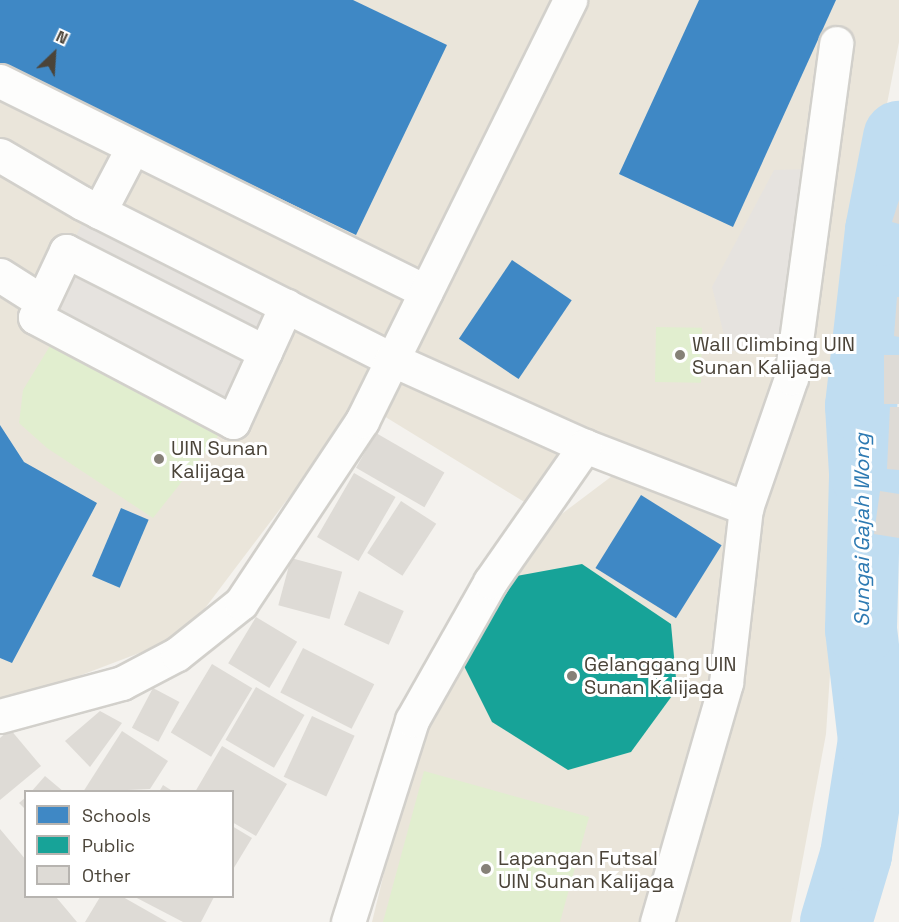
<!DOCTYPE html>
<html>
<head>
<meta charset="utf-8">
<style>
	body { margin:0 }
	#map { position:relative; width:899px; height:922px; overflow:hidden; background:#f4f2ee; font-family:"Space Grotesk",sans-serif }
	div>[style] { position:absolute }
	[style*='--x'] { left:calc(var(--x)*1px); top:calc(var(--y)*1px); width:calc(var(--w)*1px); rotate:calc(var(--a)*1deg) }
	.education>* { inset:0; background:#eae5da }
	.green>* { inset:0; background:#e1eecf; transform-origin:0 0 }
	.parking>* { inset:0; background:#e6e3df }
	.schools>* { inset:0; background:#3f88c5; transform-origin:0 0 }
	.public>* { inset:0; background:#17a398 }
	.river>* { height:72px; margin:-36px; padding:0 36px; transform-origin:36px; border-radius:36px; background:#c0ddf1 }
	.building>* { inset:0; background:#dedbd6; transform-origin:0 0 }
	.roads { filter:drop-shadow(2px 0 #d2d0cb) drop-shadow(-2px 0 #d2d0cb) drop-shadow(0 2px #d2d0cb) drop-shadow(0 -2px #d2d0cb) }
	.minor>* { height:33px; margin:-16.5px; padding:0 16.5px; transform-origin:16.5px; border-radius:16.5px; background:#fdfdfc }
	.dots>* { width:16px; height:16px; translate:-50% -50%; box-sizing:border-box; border:3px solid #fff; border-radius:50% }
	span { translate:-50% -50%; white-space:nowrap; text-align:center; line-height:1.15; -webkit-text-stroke:6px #fff; paint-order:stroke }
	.poi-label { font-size:20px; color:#4b4439 }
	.left { translate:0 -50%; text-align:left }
	.water-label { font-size:21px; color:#2e7ab2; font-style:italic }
	.legend { position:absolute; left:24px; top:790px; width:210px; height:108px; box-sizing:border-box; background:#fff; border:2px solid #b7b4b0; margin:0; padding:8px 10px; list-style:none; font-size:18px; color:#4b4439 }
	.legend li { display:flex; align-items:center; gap:12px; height:30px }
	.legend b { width:30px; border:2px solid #b7b4b0 }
	.north { position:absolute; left:24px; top:24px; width:60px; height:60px; -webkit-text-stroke:4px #fff; paint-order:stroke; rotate:25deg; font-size:16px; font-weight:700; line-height:24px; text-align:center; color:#4b4439 }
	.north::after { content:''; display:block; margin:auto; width:21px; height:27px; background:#4b4439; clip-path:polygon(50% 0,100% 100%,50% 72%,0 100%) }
</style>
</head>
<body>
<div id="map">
	<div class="education">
		<div style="clip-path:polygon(0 0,899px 0,899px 42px,858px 253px,826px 734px,791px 922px,372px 922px,416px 742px,496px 590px,559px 516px,620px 470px,580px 448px,531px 506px,361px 402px,184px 636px,0 706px)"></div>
	</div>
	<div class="green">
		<div style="left:656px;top:327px;width:46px;height:55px;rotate:1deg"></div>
		<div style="clip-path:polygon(56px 336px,226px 426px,153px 518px,47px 448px,19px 423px,23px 390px)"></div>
		<div style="clip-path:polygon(424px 771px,589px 817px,560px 922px,383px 922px)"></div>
	</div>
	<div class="parking">
		<div style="clip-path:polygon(809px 169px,776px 353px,728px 351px,712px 287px,774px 170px)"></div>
		<div style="clip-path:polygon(89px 210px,284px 307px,229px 421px,42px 303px)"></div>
	</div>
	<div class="schools">
		<div style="clip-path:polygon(0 0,353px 0,447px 45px,356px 235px,0 64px)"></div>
		<div style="clip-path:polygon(699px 0,836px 0,733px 227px,619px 174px)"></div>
		<div style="left:512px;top:260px;width:72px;height:95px;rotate:34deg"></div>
		<div style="clip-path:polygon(0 425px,24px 462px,97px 503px,12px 663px,0 658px)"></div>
		<div style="left:641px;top:495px;width:95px;height:86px;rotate:32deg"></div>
		<div style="left:121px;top:508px;width:30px;height:74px;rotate:23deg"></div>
	</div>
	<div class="public">
		<div style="clip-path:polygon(582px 564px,671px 624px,677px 689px,631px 752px,568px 770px,492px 722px,462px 662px,511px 577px)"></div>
	</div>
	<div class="river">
		<div style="--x:836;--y:922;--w:70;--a:-73.4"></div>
		<div style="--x:856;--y:855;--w:116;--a:-81.1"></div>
		<div style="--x:874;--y:740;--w:112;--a:-96.7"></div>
		<div style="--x:861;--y:629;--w:156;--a:-88.5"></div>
		<div style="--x:865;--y:473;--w:67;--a:-93.4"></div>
		<div style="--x:861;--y:406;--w:177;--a:-83.5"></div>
		<div style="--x:881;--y:230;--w:95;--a:-79"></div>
	</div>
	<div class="building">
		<div style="clip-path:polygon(899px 200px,899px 224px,892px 222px)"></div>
		<div style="clip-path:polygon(897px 297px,899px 297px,899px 337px,894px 336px)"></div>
		<div style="left:899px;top:355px;width:49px;height:15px;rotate:90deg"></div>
		<div style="clip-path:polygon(890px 407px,899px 407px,899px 470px,887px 469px)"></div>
		<div style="left:376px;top:433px;width:79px;height:40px;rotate:30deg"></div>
		<div style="left:354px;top:473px;width:48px;height:74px;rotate:30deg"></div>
		<div style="clip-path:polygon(880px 491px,899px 494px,899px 538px,874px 534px)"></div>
		<div style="left:401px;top:501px;width:42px;height:62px;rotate:33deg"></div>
		<div style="left:291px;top:558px;width:53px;height:49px;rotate:15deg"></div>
		<div style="left:359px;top:591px;width:49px;height:37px;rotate:24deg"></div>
		<div style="left:256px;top:617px;width:48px;height:54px;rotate:31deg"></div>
		<div style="left:303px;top:648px;width:80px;height:50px;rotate:27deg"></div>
		<div style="left:212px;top:664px;width:47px;height:80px;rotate:31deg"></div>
		<div style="left:256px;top:687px;width:56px;height:61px;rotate:30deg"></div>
		<div style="left:153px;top:688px;width:30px;height:45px;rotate:28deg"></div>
		<div style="clip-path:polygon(100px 711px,122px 723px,90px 767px,65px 741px)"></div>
		<div style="left:312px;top:716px;width:47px;height:67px;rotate:25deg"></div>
		<div style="clip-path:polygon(10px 729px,41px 766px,0 800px,0 738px)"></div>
		<div style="clip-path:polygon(122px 731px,168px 761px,150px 789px,83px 792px)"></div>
		<div style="clip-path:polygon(222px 746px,287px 784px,256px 836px,232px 822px,232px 792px,195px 792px)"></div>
		<div style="clip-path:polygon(45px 776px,64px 792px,31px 792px)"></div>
		<div style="clip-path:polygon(163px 785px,174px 792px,159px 792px)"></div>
		<div style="clip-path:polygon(26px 797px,26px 810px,19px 803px)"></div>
		<div style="clip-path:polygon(232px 826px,252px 838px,232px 871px)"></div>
		<div style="clip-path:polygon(0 829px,26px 860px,26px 897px,56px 897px,77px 922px,0 922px)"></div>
		<div style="clip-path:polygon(100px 897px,123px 897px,167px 922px,85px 922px)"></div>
		<div style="clip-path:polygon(135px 897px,214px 897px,201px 922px,183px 922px)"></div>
	</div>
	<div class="roads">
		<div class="minor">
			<div style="--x:0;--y:81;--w:475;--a:26.3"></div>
			<div style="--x:0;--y:155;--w:95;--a:30.3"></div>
			<div style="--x:82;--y:203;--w:346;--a:26.8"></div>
			<div style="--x:391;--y:359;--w:213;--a:24.2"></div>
			<div style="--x:585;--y:446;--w:173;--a:21.1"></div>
			<div style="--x:99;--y:212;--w:73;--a:-62.4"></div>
			<div style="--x:0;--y:275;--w:49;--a:32.4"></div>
			<div style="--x:265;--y:352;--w:77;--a:114.6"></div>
			<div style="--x:233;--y:422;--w:224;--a:-152.1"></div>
			<div style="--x:35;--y:317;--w:73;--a:-64.8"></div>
			<div style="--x:66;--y:251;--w:223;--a:26.9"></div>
			<div style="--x:265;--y:352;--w:51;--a:-65.5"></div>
			<div style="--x:0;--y:716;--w:126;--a:-15.1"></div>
			<div style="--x:122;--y:683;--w:62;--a:-27.8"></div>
			<div style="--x:177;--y:654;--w:82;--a:-38.6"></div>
			<div style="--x:241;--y:603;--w:219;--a:-56.4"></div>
			<div style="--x:362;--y:421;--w:470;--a:-63.7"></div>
			<div style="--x:348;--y:922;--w:212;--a:-72.4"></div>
			<div style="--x:412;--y:720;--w:159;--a:-60.5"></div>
			<div style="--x:490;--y:582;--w:166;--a:-55.1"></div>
			<div style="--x:657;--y:922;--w:249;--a:-73.9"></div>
			<div style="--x:726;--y:683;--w:176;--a:-83.5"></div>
			<div style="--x:746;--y:508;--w:138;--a:-70.9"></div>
			<div style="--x:791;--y:378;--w:338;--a:-82.3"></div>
		</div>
	</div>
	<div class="dots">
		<div style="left:680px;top:355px;background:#868178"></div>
		<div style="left:159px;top:459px;background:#868178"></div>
		<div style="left:572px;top:676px;background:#868178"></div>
		<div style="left:486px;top:869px;background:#868178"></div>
	</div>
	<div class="poi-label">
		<span class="left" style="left:692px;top:356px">Wall Climbing UIN<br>Sunan Kalijaga</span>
		<span class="left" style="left:171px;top:460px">UIN Sunan<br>Kalijaga</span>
		<span class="left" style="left:584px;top:676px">Gelanggang UIN<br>Sunan Kalijaga</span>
		<span class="left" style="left:498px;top:870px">Lapangan Futsal<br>UIN Sunan Kalijaga</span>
	</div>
	<div class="water-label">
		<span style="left:862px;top:530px;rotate:-90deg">Sungai Gajah Wong</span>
	</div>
	<ul class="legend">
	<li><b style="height:16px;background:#3f88c5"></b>Schools</li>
	<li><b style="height:16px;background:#17a398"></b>Public</li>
	<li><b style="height:16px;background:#dedbd6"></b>Other</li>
	</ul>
	<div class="north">N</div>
</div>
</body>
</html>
